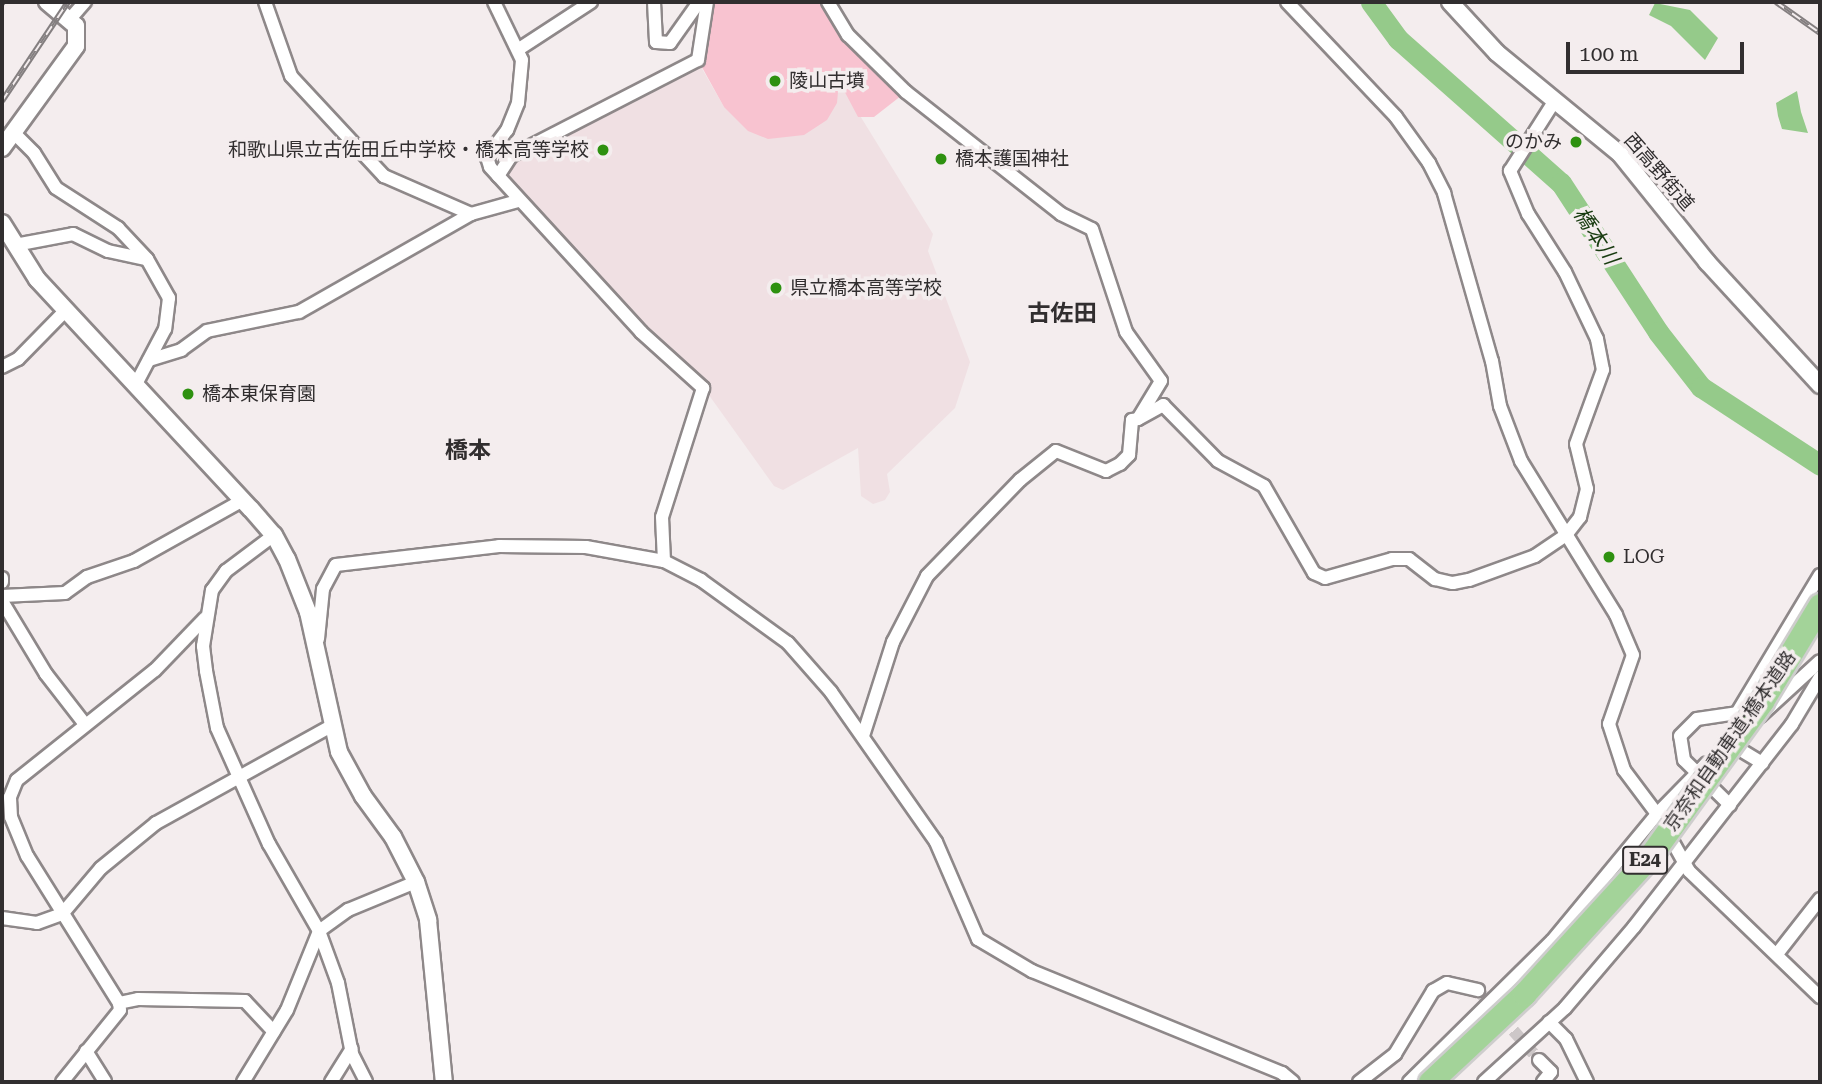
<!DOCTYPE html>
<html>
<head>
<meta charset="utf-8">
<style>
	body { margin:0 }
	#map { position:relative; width:1822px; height:1084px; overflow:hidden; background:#f4edee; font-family:"Roboto Serif","Noto Sans JP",serif }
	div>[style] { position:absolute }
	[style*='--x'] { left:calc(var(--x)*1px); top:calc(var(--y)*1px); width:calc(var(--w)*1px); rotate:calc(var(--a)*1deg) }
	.built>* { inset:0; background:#f0e0e3 }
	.green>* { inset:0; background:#f8c3d0 }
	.water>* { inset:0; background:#95ca8a }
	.river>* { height:21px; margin:-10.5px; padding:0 10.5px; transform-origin:10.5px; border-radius:10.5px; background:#95ca8a }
	.minor-tunnel>* { height:12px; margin-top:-6px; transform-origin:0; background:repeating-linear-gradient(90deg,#cdc7c8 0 12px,transparent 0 18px) }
	.roads { filter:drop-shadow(2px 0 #8e8889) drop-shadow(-2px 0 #8e8889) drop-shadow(0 2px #8e8889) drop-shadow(0 -2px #8e8889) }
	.minor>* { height:12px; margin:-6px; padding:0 6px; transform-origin:6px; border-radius:6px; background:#fff }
	.tertiary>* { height:16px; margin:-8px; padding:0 8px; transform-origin:8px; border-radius:8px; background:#fff }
	.rail>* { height:6px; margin-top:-3px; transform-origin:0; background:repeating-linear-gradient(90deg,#f4edee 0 10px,#847f80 0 20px); box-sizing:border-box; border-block:2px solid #847f80 }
	.bridges { filter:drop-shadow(2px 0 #cecdcd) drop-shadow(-2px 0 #cecdcd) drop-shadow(0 2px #cecdcd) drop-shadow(0 -2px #cecdcd) }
	.motorway-bridge>* { height:23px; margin:-11.5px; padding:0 11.5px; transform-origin:11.5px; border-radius:11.5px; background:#a3d399 }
	.dots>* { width:19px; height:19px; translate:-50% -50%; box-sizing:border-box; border:4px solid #f4edee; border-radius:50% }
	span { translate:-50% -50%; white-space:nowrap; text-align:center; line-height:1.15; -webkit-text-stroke:7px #f4edee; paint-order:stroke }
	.shield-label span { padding:2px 5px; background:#f4edee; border:2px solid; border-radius:5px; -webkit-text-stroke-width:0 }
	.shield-label { font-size:18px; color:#312e2f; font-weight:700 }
	.poi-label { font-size:19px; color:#312e2f }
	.left { translate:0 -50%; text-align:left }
	.right { translate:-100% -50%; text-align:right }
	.street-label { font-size:19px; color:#312e2f }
	.water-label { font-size:21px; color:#183b10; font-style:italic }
	.quarter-label { font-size:23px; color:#312e2f; font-weight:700 }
	.frame { position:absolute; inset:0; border:4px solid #312e2f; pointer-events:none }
	.scale { position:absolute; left:1566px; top:42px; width:178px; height:32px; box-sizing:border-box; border:4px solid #312e2f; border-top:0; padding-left:9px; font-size:21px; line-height:24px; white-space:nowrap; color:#312e2f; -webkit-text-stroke:5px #f4edee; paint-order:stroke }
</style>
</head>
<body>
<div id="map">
	<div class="built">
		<div style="clip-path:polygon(701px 67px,724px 107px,838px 80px,933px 234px,928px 251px,970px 362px,955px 408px,887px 474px,890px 492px,885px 500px,873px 504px,861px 496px,858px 448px,783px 490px,774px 486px,706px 391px,707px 381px,665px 348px,504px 178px,506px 164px)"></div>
	</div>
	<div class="green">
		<div style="clip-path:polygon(707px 2px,828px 2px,848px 34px,906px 92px,874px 117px,858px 117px,839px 81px,837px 103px,827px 120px,804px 135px,768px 139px,748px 131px,724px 107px,698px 60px)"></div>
	</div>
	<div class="water">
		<div style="clip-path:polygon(1655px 3px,1690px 10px,1718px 38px,1705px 60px,1671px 26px,1649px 15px)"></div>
		<div style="clip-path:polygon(1797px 91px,1801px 112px,1808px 133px,1782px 129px,1778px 116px,1776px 103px)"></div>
	</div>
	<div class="river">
		<div style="--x:1371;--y:2;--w:46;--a:53.9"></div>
		<div style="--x:1398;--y:39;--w:217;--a:41.5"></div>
		<div style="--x:1561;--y:183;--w:178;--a:56.9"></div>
		<div style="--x:1658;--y:332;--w:70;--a:52"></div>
		<div style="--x:1701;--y:387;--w:142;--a:33.2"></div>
	</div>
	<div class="minor-tunnel">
		<div style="--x:1478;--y:990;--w:93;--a:48.9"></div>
	</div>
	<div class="roads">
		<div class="minor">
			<div style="--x:265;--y:2;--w:78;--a:70.6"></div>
			<div style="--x:291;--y:76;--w:137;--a:47.1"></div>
			<div style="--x:384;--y:176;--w:95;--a:23.6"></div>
			<div style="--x:471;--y:214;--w:49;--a:-15.5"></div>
			<div style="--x:494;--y:2;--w:64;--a:64.2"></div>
			<div style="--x:522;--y:60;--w:43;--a:95.3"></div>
			<div style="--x:518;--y:103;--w:29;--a:112"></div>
			<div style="--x:507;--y:130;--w:34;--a:127"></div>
			<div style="--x:487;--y:157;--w:10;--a:73"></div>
			<div style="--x:490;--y:167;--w:224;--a:47.5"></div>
			<div style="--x:641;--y:332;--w:84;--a:42.1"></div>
			<div style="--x:703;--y:388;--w:135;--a:107.6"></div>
			<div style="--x:662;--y:517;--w:44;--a:87.4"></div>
			<div style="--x:654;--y:2;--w:40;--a:87.1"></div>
			<div style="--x:656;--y:42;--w:14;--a:4"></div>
			<div style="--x:670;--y:43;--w:50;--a:-54.7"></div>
			<div style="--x:828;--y:2;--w:39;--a:59"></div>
			<div style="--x:848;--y:35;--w:81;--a:44.5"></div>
			<div style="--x:906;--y:92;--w:197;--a:38.2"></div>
			<div style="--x:1061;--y:214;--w:34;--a:26"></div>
			<div style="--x:1092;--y:229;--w:108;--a:71.7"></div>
			<div style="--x:1126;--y:332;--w:60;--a:54.5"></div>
			<div style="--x:1161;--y:381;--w:44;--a:121.2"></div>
			<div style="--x:1138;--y:419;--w:29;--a:-29"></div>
			<div style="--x:1163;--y:405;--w:78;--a:45.5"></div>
			<div style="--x:1218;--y:461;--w:52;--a:28.5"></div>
			<div style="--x:1264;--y:486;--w:100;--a:60.1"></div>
			<div style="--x:1314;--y:573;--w:12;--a:24"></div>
			<div style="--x:1325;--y:578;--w:70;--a:-15.8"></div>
			<div style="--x:1392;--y:559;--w:17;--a:0"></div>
			<div style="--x:1409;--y:559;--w:33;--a:38"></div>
			<div style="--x:1435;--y:579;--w:18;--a:13"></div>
			<div style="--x:1453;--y:583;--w:16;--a:-11"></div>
			<div style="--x:1469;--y:580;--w:70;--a:-20"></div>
			<div style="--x:1535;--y:556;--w:37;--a:-34"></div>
			<div style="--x:1566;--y:535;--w:23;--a:-52"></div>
			<div style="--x:1580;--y:517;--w:29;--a:-76"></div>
			<div style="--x:1587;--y:489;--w:46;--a:-103.7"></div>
			<div style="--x:1576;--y:444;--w:79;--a:-70"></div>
			<div style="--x:1603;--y:370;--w:32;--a:-101"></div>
			<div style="--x:1597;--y:339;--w:74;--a:-115.5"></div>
			<div style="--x:1565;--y:272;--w:69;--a:-122.5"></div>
			<div style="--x:1528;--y:214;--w:47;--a:-112.7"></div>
			<div style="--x:1510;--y:171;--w:82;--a:-57.5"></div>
			<div style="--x:1287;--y:2;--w:158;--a:46.5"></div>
			<div style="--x:1396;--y:117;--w:57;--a:54.3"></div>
			<div style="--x:1429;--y:163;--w:34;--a:63"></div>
			<div style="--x:1444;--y:193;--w:175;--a:74.1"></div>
			<div style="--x:1492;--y:361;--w:46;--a:79.9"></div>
			<div style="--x:1500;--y:406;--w:59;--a:69.1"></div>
			<div style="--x:1521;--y:461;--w:181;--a:58.3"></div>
			<div style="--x:1616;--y:615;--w:43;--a:67"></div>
			<div style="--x:1633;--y:655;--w:73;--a:109.2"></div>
			<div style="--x:1609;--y:724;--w:48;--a:71.9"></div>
			<div style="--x:1624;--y:770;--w:55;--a:53.1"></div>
			<div style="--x:1657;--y:814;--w:65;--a:60.7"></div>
			<div style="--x:1689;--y:871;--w:182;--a:43.9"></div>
			<div style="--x:70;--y:19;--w:23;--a:-49"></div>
			<div style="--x:519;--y:49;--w:86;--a:-33.1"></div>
			<div style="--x:14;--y:133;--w:28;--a:45"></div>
			<div style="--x:34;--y:153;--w:41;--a:57.8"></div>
			<div style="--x:56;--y:188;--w:74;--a:32.8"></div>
			<div style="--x:118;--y:228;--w:42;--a:46.9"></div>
			<div style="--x:498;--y:176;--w:24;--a:-57"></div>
			<div style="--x:511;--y:156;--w:210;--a:-27.2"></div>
			<div style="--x:698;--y:60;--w:59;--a:-81.2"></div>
			<div style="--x:15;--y:245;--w:59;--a:-10.7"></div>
			<div style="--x:73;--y:234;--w:39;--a:26"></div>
			<div style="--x:108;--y:251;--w:40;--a:12"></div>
			<div style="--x:147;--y:259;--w:45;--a:60.6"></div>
			<div style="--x:169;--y:298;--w:31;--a:97"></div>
			<div style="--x:165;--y:329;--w:62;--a:117.8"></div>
			<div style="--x:149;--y:360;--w:34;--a:-17"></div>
			<div style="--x:181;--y:350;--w:32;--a:-36"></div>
			<div style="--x:207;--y:331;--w:94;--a:-11.7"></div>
			<div style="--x:299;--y:312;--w:198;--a:-29.7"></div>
			<div style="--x:2;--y:367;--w:18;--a:-27"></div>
			<div style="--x:18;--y:359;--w:69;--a:-45.6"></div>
			<div style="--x:274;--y:535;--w:60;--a:143.1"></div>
			<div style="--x:226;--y:571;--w:24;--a:126"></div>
			<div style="--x:212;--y:590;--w:57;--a:99.1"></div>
			<div style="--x:203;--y:646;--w:25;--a:83"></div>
			<div style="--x:206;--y:671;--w:58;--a:79.1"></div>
			<div style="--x:217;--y:728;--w:127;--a:65.9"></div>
			<div style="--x:269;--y:844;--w:100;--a:60.1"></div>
			<div style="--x:319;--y:931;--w:55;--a:69.9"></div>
			<div style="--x:338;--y:983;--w:72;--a:78.8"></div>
			<div style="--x:352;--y:1054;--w:31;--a:63"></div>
			<div style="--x:2;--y:578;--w:4;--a:90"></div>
			<div style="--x:2;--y:596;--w:63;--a:-2.7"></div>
			<div style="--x:65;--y:593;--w:27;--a:-36"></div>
			<div style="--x:87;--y:577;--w:50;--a:-18.8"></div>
			<div style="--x:134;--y:561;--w:125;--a:-29.2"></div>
			<div style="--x:2;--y:601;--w:85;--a:58.9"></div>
			<div style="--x:46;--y:674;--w:62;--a:52.2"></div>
			<div style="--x:318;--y:639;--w:50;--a:-84.3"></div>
			<div style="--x:323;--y:589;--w:27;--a:-62"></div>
			<div style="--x:336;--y:565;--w:164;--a:-6.6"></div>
			<div style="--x:499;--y:546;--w:87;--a:0.7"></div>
			<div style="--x:586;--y:547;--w:79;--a:10.2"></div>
			<div style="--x:664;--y:561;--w:42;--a:27.2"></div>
			<div style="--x:701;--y:580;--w:107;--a:35.9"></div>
			<div style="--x:788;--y:643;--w:65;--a:48.7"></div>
			<div style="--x:831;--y:692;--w:183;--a:55"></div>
			<div style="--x:936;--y:842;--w:106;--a:66.6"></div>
			<div style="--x:978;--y:939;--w:63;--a:30.7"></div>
			<div style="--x:1032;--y:971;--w:270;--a:22.2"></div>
			<div style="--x:1282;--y:1073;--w:14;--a:39"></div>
			<div style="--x:1760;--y:716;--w:81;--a:-42.5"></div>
			<div style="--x:863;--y:736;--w:99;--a:-72.3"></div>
			<div style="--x:893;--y:642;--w:74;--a:-62.7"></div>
			<div style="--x:927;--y:576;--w:134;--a:-45.9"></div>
			<div style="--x:1020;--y:480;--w:46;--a:-38.9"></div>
			<div style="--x:1056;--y:451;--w:54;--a:21.8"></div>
			<div style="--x:1106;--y:471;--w:16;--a:-27"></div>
			<div style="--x:1120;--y:464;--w:13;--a:-45"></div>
			<div style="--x:1129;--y:455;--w:35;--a:-85"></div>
			<div style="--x:1132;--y:420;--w:6;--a:-9"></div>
			<div style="--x:1729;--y:743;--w:39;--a:31"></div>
			<div style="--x:1730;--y:805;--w:64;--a:-135.6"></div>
			<div style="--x:1684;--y:760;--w:24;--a:-99"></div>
			<div style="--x:1680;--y:736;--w:24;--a:-45"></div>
			<div style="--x:1697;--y:719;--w:40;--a:-8.5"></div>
			<div style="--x:1737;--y:713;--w:161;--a:-59"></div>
			<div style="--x:2;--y:918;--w:35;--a:8"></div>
			<div style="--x:37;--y:923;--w:27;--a:-20"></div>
			<div style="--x:62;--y:914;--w:60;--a:-49.7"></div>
			<div style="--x:101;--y:868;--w:71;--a:-39.3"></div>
			<div style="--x:156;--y:823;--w:200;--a:-29"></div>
			<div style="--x:1777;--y:954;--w:70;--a:-52"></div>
			<div style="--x:119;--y:1003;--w:19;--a:-12"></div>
			<div style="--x:138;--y:999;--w:107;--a:1.1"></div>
			<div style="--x:245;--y:1001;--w:42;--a:46.9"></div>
			<div style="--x:1549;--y:1022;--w:24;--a:45"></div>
			<div style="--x:1566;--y:1039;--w:48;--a:64"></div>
			<div style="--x:86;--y:1051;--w:36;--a:58"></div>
			<div style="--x:1539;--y:1060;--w:17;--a:45"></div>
			<div style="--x:1551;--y:1072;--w:13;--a:129"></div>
			<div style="--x:62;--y:1082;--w:92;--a:-51.1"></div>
			<div style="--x:120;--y:1010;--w:7;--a:-98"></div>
			<div style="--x:119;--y:1003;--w:173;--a:-122"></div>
			<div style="--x:27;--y:856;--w:42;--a:-112.3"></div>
			<div style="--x:11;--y:817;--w:20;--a:-93"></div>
			<div style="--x:10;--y:797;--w:18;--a:-68"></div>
			<div style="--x:17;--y:780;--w:176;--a:-38.6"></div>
			<div style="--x:155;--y:670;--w:72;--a:-46.1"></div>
			<div style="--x:243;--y:1082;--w:84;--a:-58.6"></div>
			<div style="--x:287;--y:1010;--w:85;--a:-67.9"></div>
			<div style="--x:319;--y:931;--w:36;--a:-36"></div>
			<div style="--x:348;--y:910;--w:74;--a:-22.4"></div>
			<div style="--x:331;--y:1082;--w:39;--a:-58"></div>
			<div style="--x:1359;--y:1082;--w:46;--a:-37.9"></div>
			<div style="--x:1395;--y:1054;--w:74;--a:-58.9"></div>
			<div style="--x:1433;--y:991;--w:16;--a:-30"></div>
			<div style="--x:1447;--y:983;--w:32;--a:13"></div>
			<div style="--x:1409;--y:1082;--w:201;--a:-44.6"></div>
			<div style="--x:1552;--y:941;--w:165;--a:-50.4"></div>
			<div style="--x:1657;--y:814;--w:71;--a:-45.6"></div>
			<div style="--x:1484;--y:1082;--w:110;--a:-42.4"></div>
			<div style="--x:1565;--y:1008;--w:106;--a:-49.6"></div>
			<div style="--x:1634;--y:927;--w:257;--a:-52.1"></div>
			<div style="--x:1792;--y:724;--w:55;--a:-59.2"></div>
		</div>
		<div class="tertiary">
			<div style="--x:1450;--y:2;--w:69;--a:47.3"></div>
			<div style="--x:1497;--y:53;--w:159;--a:39.4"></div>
			<div style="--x:1620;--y:154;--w:139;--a:51.1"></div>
			<div style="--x:1707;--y:262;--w:167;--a:47.4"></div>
			<div style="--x:2;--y:148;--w:126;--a:-54"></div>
			<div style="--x:76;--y:46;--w:20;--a:-90"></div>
			<div style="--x:76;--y:26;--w:38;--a:-140"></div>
			<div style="--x:2;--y:223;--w:66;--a:58"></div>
			<div style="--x:37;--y:279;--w:314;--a:47.1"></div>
			<div style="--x:251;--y:509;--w:35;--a:49"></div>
			<div style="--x:274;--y:535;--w:27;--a:62"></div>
			<div style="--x:287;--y:559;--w:57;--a:68.4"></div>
			<div style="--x:308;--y:612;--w:143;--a:77.5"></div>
			<div style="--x:339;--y:752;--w:50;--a:61.4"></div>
			<div style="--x:363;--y:796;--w:51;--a:53.8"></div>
			<div style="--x:393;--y:837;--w:51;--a:62.9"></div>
			<div style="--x:416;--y:882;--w:40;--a:72"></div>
			<div style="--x:428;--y:920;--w:163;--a:84.4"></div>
		</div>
	</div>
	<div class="rail">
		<div style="--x:1776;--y:2;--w:54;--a:35.2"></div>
		<div style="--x:2;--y:3;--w:2;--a:-27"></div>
		<div style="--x:2;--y:101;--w:119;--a:-56.3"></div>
	</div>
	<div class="bridges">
		<div class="motorway-bridge">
			<div style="--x:1430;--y:1082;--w:129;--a:-43.1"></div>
			<div style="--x:1524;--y:994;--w:187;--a:-47.6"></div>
			<div style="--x:1650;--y:856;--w:191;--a:-54.1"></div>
			<div style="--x:1762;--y:701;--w:112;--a:-58.9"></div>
		</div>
	</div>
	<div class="dots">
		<div style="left:775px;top:81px;background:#2e9110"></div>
		<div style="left:1576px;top:142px;background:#2e9110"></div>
		<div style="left:603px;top:150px;background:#2e9110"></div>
		<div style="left:941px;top:159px;background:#2e9110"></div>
		<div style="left:776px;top:288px;background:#2e9110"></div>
		<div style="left:188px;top:394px;background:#2e9110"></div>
		<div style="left:1609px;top:557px;background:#2e9110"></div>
	</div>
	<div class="shield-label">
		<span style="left:1645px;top:860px">E24</span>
	</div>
	<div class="poi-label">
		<span class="left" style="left:789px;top:81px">陵山古墳</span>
		<span class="right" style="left:1562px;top:142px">のかみ</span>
		<span class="right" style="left:589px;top:150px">和歌山県立古佐田丘中学校・橋本高等学校</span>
		<span class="left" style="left:955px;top:159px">橋本護国神社</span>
		<span class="left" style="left:790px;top:288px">県立橋本高等学校</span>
		<span class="left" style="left:202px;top:394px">橋本東保育園</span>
		<span class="left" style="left:1623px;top:557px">LOG</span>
	</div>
	<div class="street-label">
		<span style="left:1659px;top:172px;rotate:49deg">西高野街道</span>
		<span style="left:1730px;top:741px;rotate:-55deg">京奈和自動車道;橋本道路</span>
	</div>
	<div class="water-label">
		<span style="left:1596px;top:236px;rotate:57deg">橋本川</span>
	</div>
	<div class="quarter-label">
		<span style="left:1062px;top:314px">古佐田</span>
		<span style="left:468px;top:451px">橋本</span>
	</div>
	<div class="frame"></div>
	<div class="scale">100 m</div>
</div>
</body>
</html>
